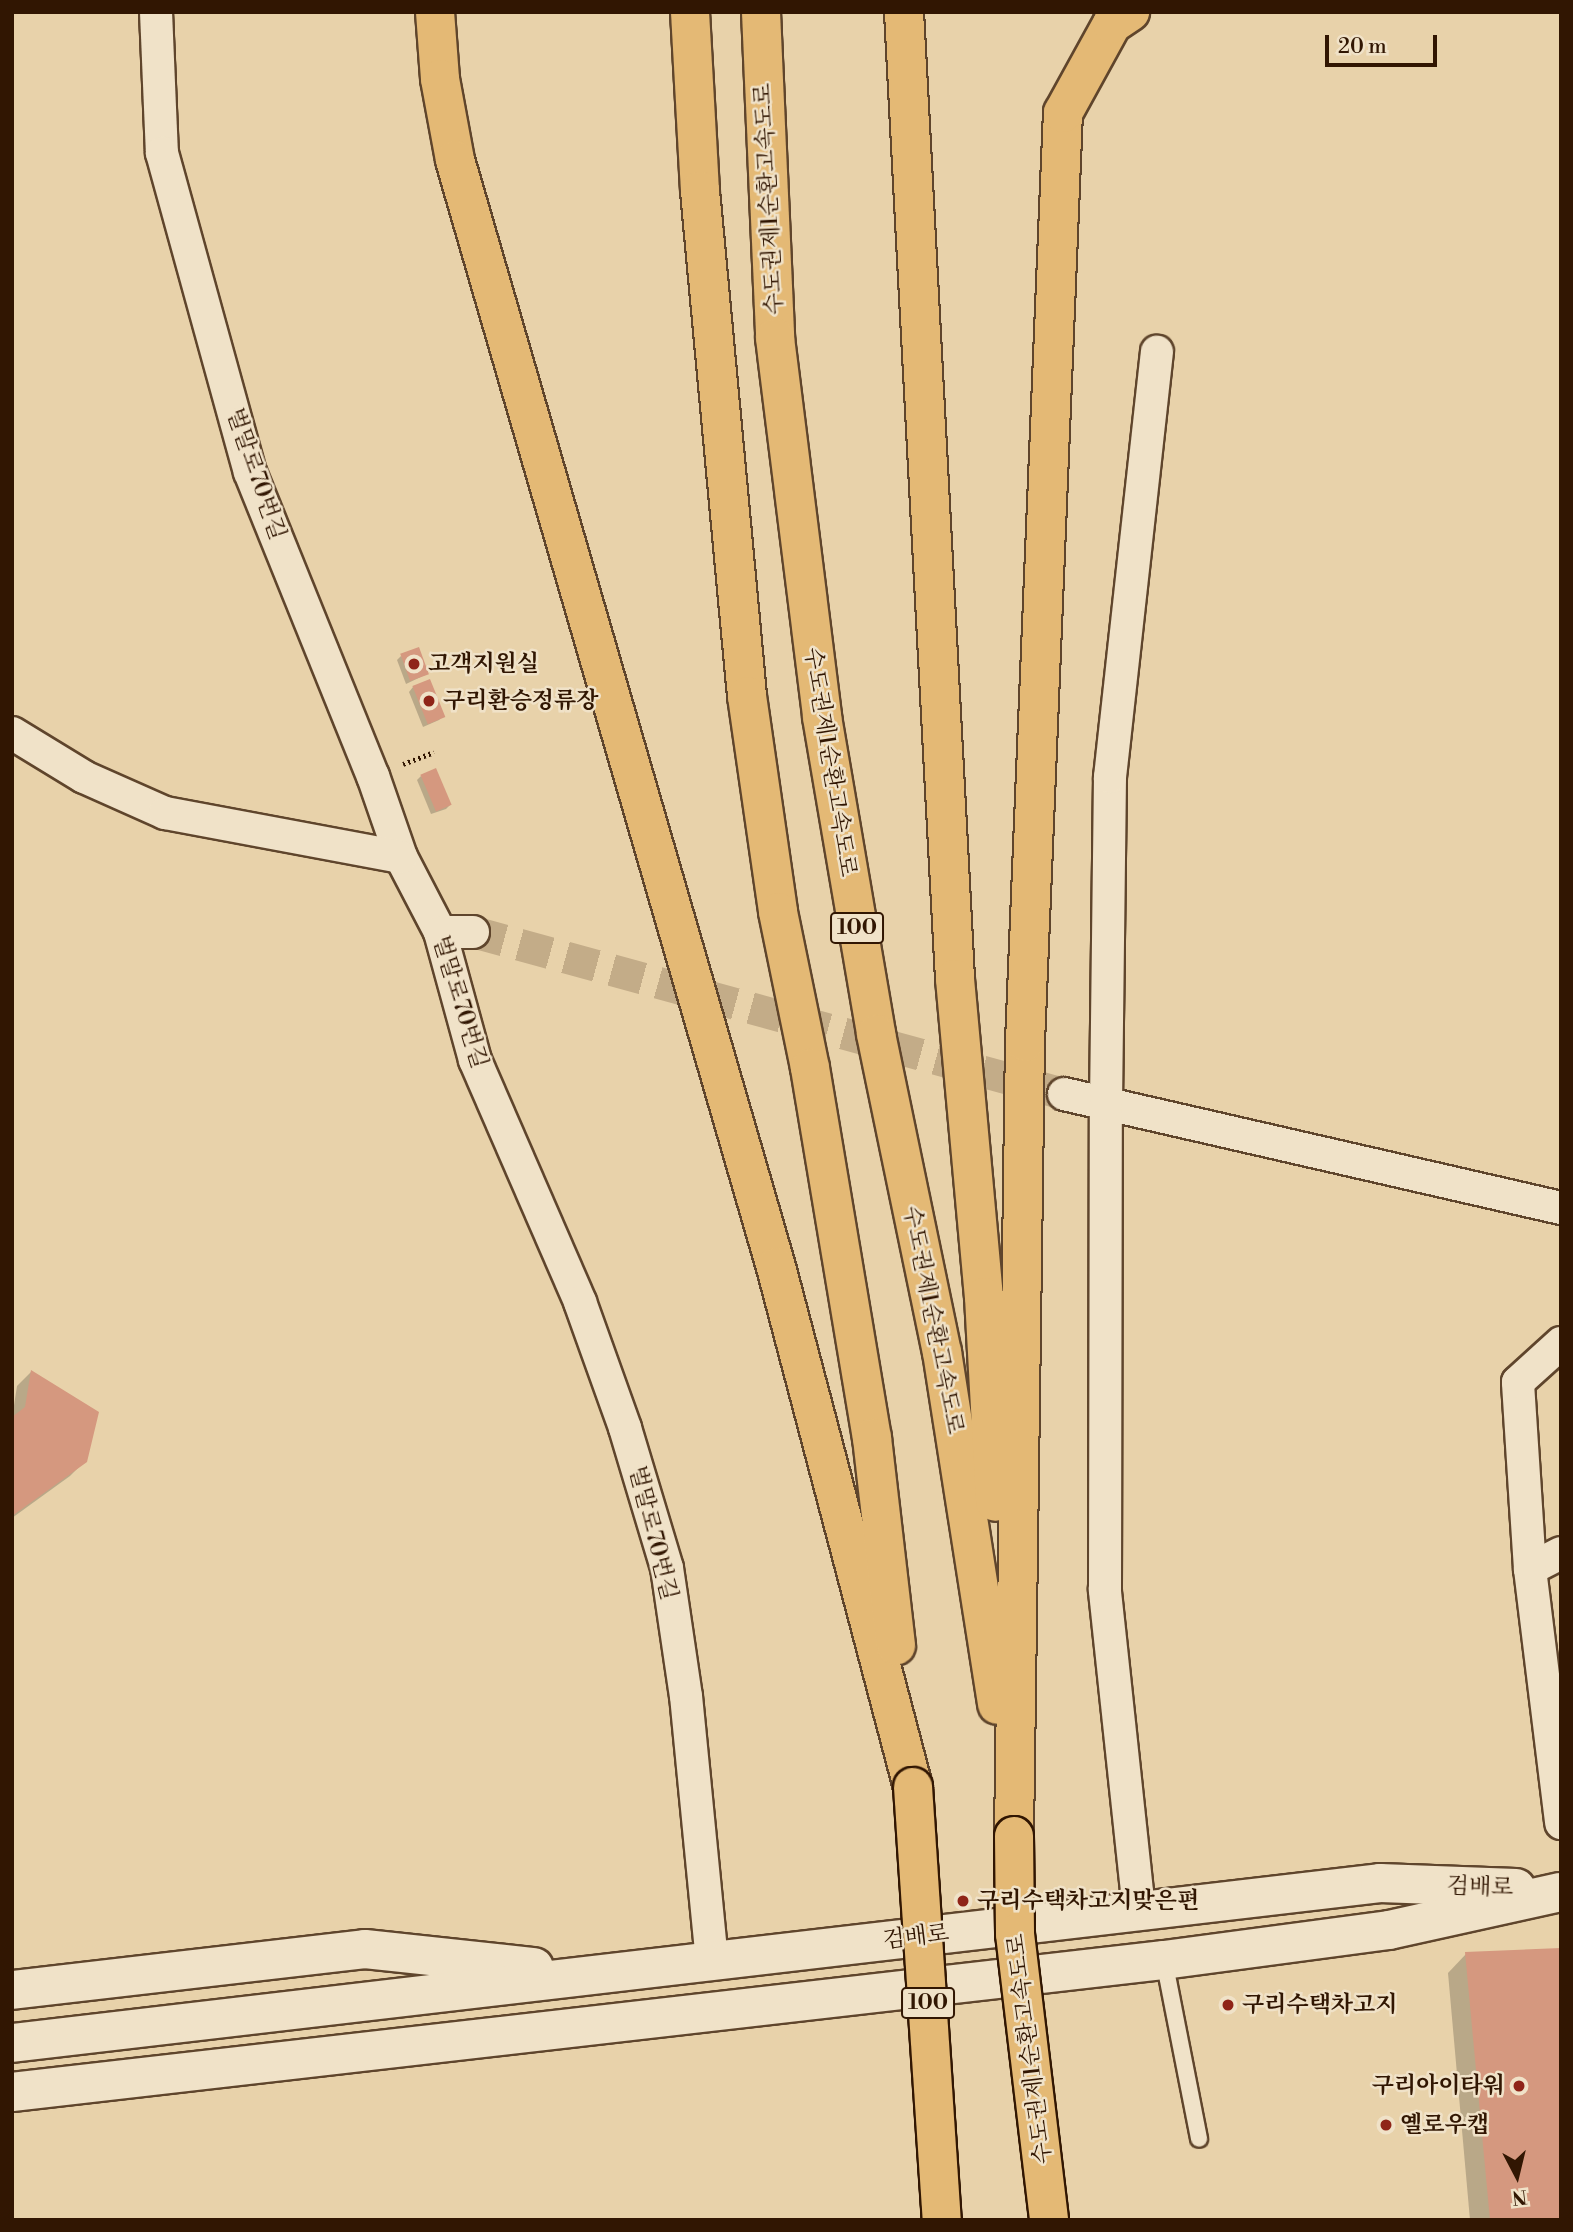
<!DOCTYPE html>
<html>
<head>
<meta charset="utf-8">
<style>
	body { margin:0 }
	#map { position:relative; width:1573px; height:2232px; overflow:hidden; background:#e8d2aa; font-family:"Libre Bodoni","Noto Serif KR",serif }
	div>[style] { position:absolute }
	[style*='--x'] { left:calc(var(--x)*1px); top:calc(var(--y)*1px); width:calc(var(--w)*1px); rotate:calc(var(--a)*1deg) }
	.shadow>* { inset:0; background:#0003 }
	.building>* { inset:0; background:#d5987f; transform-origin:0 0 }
	.minor-tunnel>* { height:32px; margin-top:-16px; transform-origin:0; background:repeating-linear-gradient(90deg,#c3ac88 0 32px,transparent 0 48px) }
	.path>* { height:4.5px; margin-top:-2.25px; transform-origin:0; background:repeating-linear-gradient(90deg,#311602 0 2px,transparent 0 5.5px) }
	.roads { filter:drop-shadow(2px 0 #5f452c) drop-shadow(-2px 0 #5f452c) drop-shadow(0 2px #5f452c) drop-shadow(0 -2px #5f452c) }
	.service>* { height:16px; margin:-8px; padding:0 8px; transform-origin:8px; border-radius:8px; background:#f0e2c8 }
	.minor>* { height:32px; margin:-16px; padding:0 16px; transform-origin:16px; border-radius:16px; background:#f0e2c8 }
	.tertiary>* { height:38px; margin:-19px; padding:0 19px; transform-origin:19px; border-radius:19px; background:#f0e2c8 }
	.motorway>* { height:38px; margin:-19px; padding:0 19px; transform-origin:19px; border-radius:19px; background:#e4b975 }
	.bridges { filter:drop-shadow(2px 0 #311602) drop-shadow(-2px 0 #311602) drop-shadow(0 2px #311602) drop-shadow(0 -2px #311602) }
	.motorway-bridge>* { height:38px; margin:-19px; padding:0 19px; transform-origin:19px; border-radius:19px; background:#e4b975 }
	.dots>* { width:19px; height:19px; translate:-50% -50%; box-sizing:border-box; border:4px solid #f0e2c8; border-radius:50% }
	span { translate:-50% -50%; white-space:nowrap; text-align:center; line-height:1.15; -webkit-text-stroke:5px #f0e2c8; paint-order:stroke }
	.shield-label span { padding:2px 5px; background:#f0e2c8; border:2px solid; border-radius:5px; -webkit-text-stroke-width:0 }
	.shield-label { font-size:21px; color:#311602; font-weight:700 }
	.street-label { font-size:23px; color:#311602 }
	.poi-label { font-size:23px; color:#311602; font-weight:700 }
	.left { translate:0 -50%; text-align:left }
	.right { translate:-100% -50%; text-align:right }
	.frame { position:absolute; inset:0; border:14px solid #311602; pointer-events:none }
	.north { position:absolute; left:1482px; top:2141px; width:70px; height:70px; -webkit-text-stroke:5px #f0e2c8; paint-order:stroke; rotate:173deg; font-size:19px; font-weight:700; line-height:28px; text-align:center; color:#311602 }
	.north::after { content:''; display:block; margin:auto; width:24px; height:32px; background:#311602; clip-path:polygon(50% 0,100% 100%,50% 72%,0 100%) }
	.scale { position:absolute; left:1325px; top:35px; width:112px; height:32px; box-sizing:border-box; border:4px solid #311602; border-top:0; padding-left:9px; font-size:21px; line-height:24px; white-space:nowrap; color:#311602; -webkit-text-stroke:5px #f0e2c8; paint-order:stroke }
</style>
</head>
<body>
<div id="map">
	<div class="shadow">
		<div style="clip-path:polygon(401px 656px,427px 674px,406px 684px,397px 660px)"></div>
		<div style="clip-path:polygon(413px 687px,443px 716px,439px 720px,423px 727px,409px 692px)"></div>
		<div style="clip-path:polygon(421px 776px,450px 805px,446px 809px,431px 814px,417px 780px)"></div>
		<div style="clip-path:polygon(31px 1372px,85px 1461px,70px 1476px,12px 1518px,12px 1418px,17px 1386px)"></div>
		<div style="clip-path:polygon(1466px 1954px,1561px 2220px,1470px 2220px,1448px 1973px)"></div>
	</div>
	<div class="building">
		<div style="left:419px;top:647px;width:29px;height:20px;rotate:70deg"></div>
		<div style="left:430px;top:679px;width:41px;height:19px;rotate:68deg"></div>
		<div style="left:436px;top:768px;width:40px;height:17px;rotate:67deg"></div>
		<div style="clip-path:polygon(31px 1370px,99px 1412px,87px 1462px,12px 1516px,12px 1417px,25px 1407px)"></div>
		<div style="clip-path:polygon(1561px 1948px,1561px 2220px,1490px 2220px,1465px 1952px)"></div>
	</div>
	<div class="minor-tunnel">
		<div style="--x:473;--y:932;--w:613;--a:15.33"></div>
	</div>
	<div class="path">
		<div style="--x:403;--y:764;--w:33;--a:-21"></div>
	</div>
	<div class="roads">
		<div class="service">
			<div style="--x:1164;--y:1960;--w:182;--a:78.9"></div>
		</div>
		<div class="minor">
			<div style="--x:156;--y:12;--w:141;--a:87.6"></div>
			<div style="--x:162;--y:153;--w:331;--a:74.6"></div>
			<div style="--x:250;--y:472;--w:328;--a:68"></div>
			<div style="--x:373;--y:776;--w:86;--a:70.9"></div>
			<div style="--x:401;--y:857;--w:85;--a:62.5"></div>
			<div style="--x:440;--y:932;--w:133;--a:74.7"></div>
			<div style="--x:475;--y:1060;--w:264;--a:66.5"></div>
			<div style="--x:580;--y:1302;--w:134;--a:70.3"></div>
			<div style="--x:625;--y:1428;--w:146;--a:73.3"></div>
			<div style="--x:667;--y:1568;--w:129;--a:81.6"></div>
			<div style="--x:686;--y:1696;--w:267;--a:84.4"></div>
			<div style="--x:12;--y:733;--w:84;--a:31.4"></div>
			<div style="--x:84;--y:777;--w:89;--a:24"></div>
			<div style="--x:165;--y:813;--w:240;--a:10.6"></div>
			<div style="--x:440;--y:932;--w:33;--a:0"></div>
			<div style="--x:1064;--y:1094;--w:510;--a:12.92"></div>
			<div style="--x:1561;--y:1553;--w:35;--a:153"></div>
			<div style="--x:1530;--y:1569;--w:256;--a:83"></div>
			<div style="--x:1530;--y:1569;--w:187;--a:-93.7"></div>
			<div style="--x:1518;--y:1382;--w:58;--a:-42.2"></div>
			<div style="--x:1139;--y:1910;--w:322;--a:-96.1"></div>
			<div style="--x:1105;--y:1590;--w:486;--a:-89.9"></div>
			<div style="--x:1106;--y:1104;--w:327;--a:-89.3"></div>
			<div style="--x:1110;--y:777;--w:428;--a:-83.7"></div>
		</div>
		<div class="tertiary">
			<div style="--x:12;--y:1990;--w:355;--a:-6.6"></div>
			<div style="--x:365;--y:1949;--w:170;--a:6.1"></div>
			<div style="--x:12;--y:2043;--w:1377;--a:-6.67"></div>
			<div style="--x:1380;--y:1883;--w:136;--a:2.1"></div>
			<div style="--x:12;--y:2092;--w:1160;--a:-6.54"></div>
			<div style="--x:1164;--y:1960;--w:227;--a:-7.6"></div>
			<div style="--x:1389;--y:1930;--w:176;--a:-12.5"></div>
		</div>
		<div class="motorway">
			<div style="--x:435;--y:12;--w:67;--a:85.7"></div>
			<div style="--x:440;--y:79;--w:82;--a:79.5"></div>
			<div style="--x:455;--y:160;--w:1153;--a:73.83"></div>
			<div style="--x:776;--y:1267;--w:538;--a:75.24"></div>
			<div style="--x:690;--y:12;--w:179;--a:86.8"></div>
			<div style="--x:700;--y:191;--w:507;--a:84.68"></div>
			<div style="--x:747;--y:696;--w:218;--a:81.8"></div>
			<div style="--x:778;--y:912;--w:159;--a:78.4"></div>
			<div style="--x:810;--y:1068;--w:375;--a:80.5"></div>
			<div style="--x:872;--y:1438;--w:209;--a:83.4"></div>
			<div style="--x:761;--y:12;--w:326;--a:87.5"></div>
			<div style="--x:775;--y:338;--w:382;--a:82.9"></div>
			<div style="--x:822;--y:717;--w:322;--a:80.3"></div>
			<div style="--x:876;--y:1034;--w:325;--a:78.3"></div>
			<div style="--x:942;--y:1352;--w:357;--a:81.1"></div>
			<div style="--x:904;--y:12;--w:968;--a:86.98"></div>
			<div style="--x:955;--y:979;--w:319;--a:84.8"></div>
			<div style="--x:984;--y:1297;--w:205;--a:86.9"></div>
			<div style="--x:1014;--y:1836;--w:794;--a:-89.21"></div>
			<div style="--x:1025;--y:1042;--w:930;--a:-87.66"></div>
			<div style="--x:1063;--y:113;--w:102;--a:-61.2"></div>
			<div style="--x:1112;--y:24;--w:22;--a:-34"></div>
		</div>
	</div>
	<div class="bridges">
		<div class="motorway-bridge">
			<div style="--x:913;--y:1787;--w:434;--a:86.2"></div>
			<div style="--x:1014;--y:1836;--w:98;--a:89.4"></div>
			<div style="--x:1015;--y:1934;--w:288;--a:83.2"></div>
		</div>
	</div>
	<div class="dots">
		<div style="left:414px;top:664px;background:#8f2418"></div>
		<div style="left:429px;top:701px;background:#8f2418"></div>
		<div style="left:963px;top:1901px;background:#8f2418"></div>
		<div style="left:1228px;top:2005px;background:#8f2418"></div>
		<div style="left:1519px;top:2086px;background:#8f2418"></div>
		<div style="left:1386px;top:2125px;background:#8f2418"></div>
	</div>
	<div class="shield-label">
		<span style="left:857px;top:928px">100</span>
		<span style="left:928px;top:2003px">100</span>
	</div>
	<div class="street-label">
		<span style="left:769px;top:199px;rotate:-93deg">수도권제1순환고속도로</span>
		<span style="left:256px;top:474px;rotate:71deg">벌말로70번길</span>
		<span style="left:830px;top:762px;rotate:81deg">수도권제1순환고속도로</span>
		<span style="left:460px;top:1002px;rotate:73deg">벌말로70번길</span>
		<span style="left:933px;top:1320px;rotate:79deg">수도권제1순환고속도로</span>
		<span style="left:653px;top:1533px;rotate:76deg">벌말로70번길</span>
		<span style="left:1480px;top:1887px;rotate:2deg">검배로</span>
		<span style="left:916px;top:1937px;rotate:-7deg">검배로</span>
		<span style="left:1030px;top:2049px;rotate:-97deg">수도권제1순환고속도로</span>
	</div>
	<div class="poi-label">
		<span class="left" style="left:428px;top:664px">고객지원실</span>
		<span class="left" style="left:443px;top:701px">구리환승정류장</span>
		<span class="left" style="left:977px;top:1901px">구리수택차고지맞은편</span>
		<span class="left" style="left:1242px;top:2005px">구리수택차고지</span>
		<span class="right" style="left:1505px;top:2086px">구리아이타워</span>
		<span class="left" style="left:1400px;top:2125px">옐로우캡</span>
	</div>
	<div class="frame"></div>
	<div class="north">N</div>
	<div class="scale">20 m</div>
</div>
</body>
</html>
